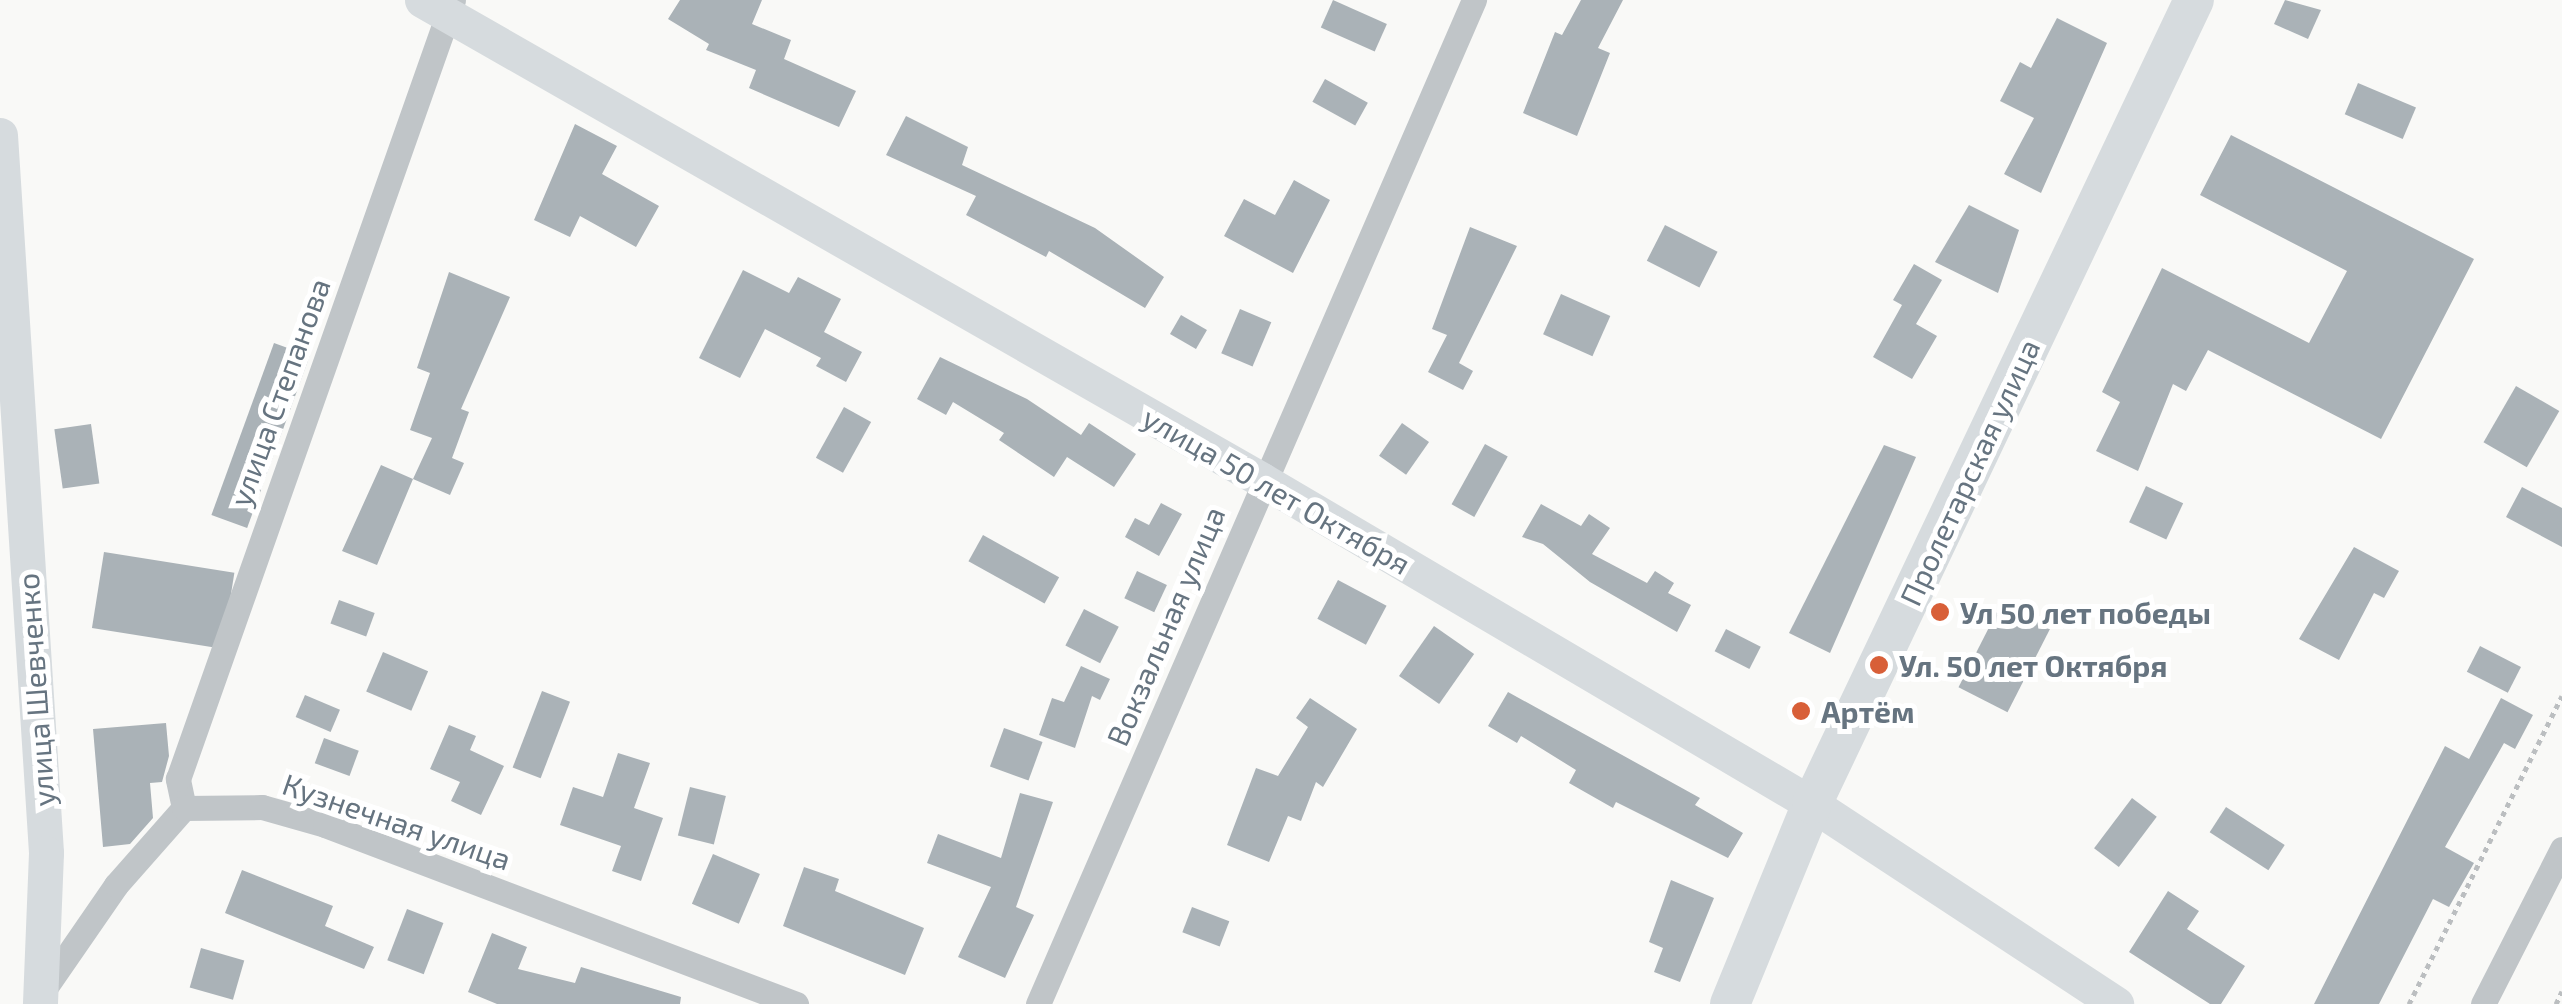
<!DOCTYPE html>
<html>
<head>
<meta charset="utf-8">
<style>
	body { margin:0 }
	#map { position:relative; width:2562px; height:1004px; overflow:hidden; background:#f9f9f7; font-family:"Exo 2",sans-serif }
	div>[style] { position:absolute }
	[style*='--x'] { left:calc(var(--x)*1px); top:calc(var(--y)*1px); width:calc(var(--w)*1px); rotate:calc(var(--a)*1deg) }
	.building>* { inset:0; background:#aab2b7; transform-origin:0 0 }
	.path>* { height:5px; margin-top:-2.5px; transform-origin:0; background:repeating-linear-gradient(90deg,#bbbec0 0 5px,transparent 0 10px) }
	.street>* { height:25px; margin:-12.5px; padding:0 12.5px; transform-origin:12.5px; border-radius:12.5px; background:#c0c5c8 }
	.secondary>* { height:35px; margin:-17.5px; padding:0 17.5px; transform-origin:17.5px; border-radius:17.5px; background:#d6dbde }
	.primary>* { height:40px; margin:-20px; padding:0 20px; transform-origin:20px; border-radius:20px; background:#d6dbde }
	.dots>* { width:28px; height:28px; translate:-50% -50%; box-sizing:border-box; border:5px solid #fff; border-radius:50% }
	span { translate:-50% -50%; white-space:nowrap; text-align:center; line-height:1.15; -webkit-text-stroke:10px #fff; paint-order:stroke }
	.street-label { font-size:30px; color:#667480 }
	.poi-label { font-size:30px; color:#667480; font-weight:700 }
	.left { translate:0 -50%; text-align:left }
</style>
</head>
<body>
<div id="map">
	<div class="building">
		<div style="clip-path:polygon(680px 0,762px 0,752px 24px,791px 40px,784px 59px,856px 91px,839px 127px,749px 88px,756px 70px,706px 50px,709px 44px,668px 19px)"></div>
		<div style="left:1333px;top:0;width:59px;height:30px;rotate:24deg"></div>
		<div style="clip-path:polygon(1581px 0,1623px 0,1598px 48px,1610px 53px,1577px 136px,1523px 113px,1555px 32px,1562px 35px)"></div>
		<div style="clip-path:polygon(2285px 0,2321px 10px,2308px 39px,2274px 24px)"></div>
		<div style="clip-path:polygon(2057px 18px,2107px 43px,2041px 193px,2004px 174px,2034px 118px,2000px 101px,2020px 62px,2031px 68px)"></div>
		<div style="left:1325px;top:79px;width:49px;height:26px;rotate:29deg"></div>
		<div style="left:2358px;top:83px;width:63px;height:34px;rotate:23deg"></div>
		<div style="clip-path:polygon(906px 116px,968px 147px,962px 165px,1095px 228px,1164px 277px,1145px 308px,1049px 251px,1046px 257px,966px 215px,976px 196px,886px 155px)"></div>
		<div style="clip-path:polygon(575px 124px,617px 146px,602px 174px,659px 206px,636px 247px,580px 216px,570px 237px,534px 220px)"></div>
		<div style="clip-path:polygon(2231px 135px,2474px 259px,2381px 439px,2208px 350px,2186px 391px,2173px 384px,2138px 471px,2096px 451px,2120px 402px,2102px 392px,2162px 268px,2309px 343px,2347px 271px,2200px 195px)"></div>
		<div style="clip-path:polygon(1294px 180px,1330px 200px,1293px 273px,1224px 236px,1244px 199px,1275px 215px)"></div>
		<div style="clip-path:polygon(1969px 205px,2019px 230px,1998px 293px,1935px 262px)"></div>
		<div style="left:1665px;top:225px;width:59px;height:40px;rotate:27deg"></div>
		<div style="clip-path:polygon(1470px 227px,1517px 246px,1459px 363px,1473px 371px,1463px 390px,1428px 372px,1447px 335px,1432px 329px)"></div>
		<div style="clip-path:polygon(1914px 264px,1942px 280px,1916px 324px,1937px 336px,1912px 379px,1873px 357px,1902px 305px,1893px 300px)"></div>
		<div style="clip-path:polygon(743px 270px,789px 293px,798px 277px,841px 299px,824px 332px,862px 352px,846px 382px,816px 366px,821px 358px,765px 329px,740px 378px,699px 358px)"></div>
		<div style="clip-path:polygon(449px 272px,510px 297px,461px 409px,469px 412px,452px 458px,464px 463px,450px 495px,413px 479px,377px 565px,342px 551px,381px 465px,413px 479px,432px 438px,410px 430px,430px 373px,417px 368px)"></div>
		<div style="left:1561px;top:294px;width:54px;height:44px;rotate:24deg"></div>
		<div style="left:1240px;top:309px;width:34px;height:48px;rotate:23deg"></div>
		<div style="left:1181px;top:315px;width:30px;height:22px;rotate:30deg"></div>
		<div style="left:274px;top:343px;width:38px;height:183px;rotate:20deg"></div>
		<div style="clip-path:polygon(940px 357px,1027px 399px,1081px 435px,1089px 423px,1136px 454px,1114px 487px,1067px 457px,1054px 477px,999px 440px,1004px 433px,953px 402px,946px 415px,917px 399px)"></div>
		<div style="left:2516px;top:386px;width:50px;height:65px;rotate:30deg"></div>
		<div style="left:844px;top:407px;width:31px;height:58px;rotate:29deg"></div>
		<div style="left:1402px;top:423px;width:33px;height:40px;rotate:35deg"></div>
		<div style="left:91px;top:424px;width:60px;height:37px;rotate:82deg"></div>
		<div style="left:1485px;top:444px;width:26px;height:69px;rotate:29deg"></div>
		<div style="clip-path:polygon(1884px 445px,1916px 457px,1830px 653px,1789px 633px)"></div>
		<div style="left:2146px;top:486px;width:41px;height:40px;rotate:25deg"></div>
		<div style="clip-path:polygon(2522px 487px,2562px 508px,2562px 547px,2506px 517px)"></div>
		<div style="clip-path:polygon(1161px 503px,1182px 514px,1159px 556px,1125px 537px,1135px 518px,1149px 525px)"></div>
		<div style="clip-path:polygon(1541px 504px,1581px 526px,1589px 514px,1610px 528px,1592px 554px,1647px 583px,1655px 571px,1674px 583px,1668px 593px,1691px 605px,1677px 632px,1590px 582px,1543px 544px,1522px 537px)"></div>
		<div style="left:983px;top:535px;width:87px;height:30px;rotate:29deg"></div>
		<div style="clip-path:polygon(2354px 547px,2399px 571px,2384px 598px,2374px 593px,2339px 660px,2299px 639px)"></div>
		<div style="left:104px;top:552px;width:132px;height:77px;rotate:9deg"></div>
		<div style="left:1137px;top:571px;width:33px;height:30px;rotate:25deg"></div>
		<div style="left:1338px;top:580px;width:55px;height:44px;rotate:28deg"></div>
		<div style="left:339px;top:600px;width:38px;height:25px;rotate:20deg"></div>
		<div style="left:2003px;top:600px;width:55px;height:98px;rotate:27deg"></div>
		<div style="left:1084px;top:609px;width:39px;height:41px;rotate:27deg"></div>
		<div style="left:1434px;top:626px;width:49px;height:61px;rotate:35deg"></div>
		<div style="left:1726px;top:629px;width:39px;height:25px;rotate:27deg"></div>
		<div style="left:2480px;top:646px;width:46px;height:29px;rotate:27deg"></div>
		<div style="left:383px;top:652px;width:49px;height:43px;rotate:23deg"></div>
		<div style="clip-path:polygon(1081px 666px,1110px 679px,1100px 700px,1092px 696px,1075px 748px,1039px 735px,1052px 698px,1064px 702px)"></div>
		<div style="left:542px;top:691px;width:30px;height:82px;rotate:21deg"></div>
		<div style="clip-path:polygon(1508px 692px,1700px 798px,1695px 805px,1743px 833px,1728px 858px,1616px 802px,1613px 808px,1569px 783px,1576px 770px,1521px 736px,1517px 743px,1488px 726px)"></div>
		<div style="left:305px;top:695px;width:38px;height:24px;rotate:23deg"></div>
		<div style="clip-path:polygon(1310px 698px,1357px 729px,1323px 787px,1316px 782px,1301px 821px,1288px 816px,1269px 862px,1227px 845px,1256px 768px,1278px 776px,1308px 727px,1296px 718px)"></div>
		<div style="clip-path:polygon(2501px 698px,2533px 715px,2515px 749px,2504px 743px,2445px 847px,2474px 863px,2449px 907px,2433px 899px,2379px 1004px,2314px 1004px,2445px 746px,2469px 759px)"></div>
		<div style="clip-path:polygon(166px 723px,169px 756px,162px 782px,150px 783px,153px 818px,130px 844px,103px 847px,93px 729px)"></div>
		<div style="clip-path:polygon(449px 725px,476px 736px,470px 750px,504px 766px,481px 815px,451px 801px,460px 782px,430px 769px)"></div>
		<div style="left:1004px;top:728px;width:41px;height:41px;rotate:20deg"></div>
		<div style="left:324px;top:738px;width:37px;height:27px;rotate:20deg"></div>
		<div style="clip-path:polygon(618px 753px,650px 763px,634px 808px,663px 818px,641px 881px,612px 871px,621px 846px,560px 825px,573px 787px,603px 797px)"></div>
		<div style="left:690px;top:787px;width:37px;height:50px;rotate:14deg"></div>
		<div style="clip-path:polygon(1020px 793px,1053px 802px,1016px 907px,1034px 915px,1005px 978px,958px 957px,991px 887px,927px 863px,938px 834px,1001px 858px)"></div>
		<div style="left:2132px;top:798px;width:31px;height:63px;rotate:37deg"></div>
		<div style="left:2226px;top:807px;width:70px;height:30px;rotate:33deg"></div>
		<div style="left:713px;top:854px;width:51px;height:54px;rotate:23deg"></div>
		<div style="clip-path:polygon(804px 867px,839px 879px,835px 891px,924px 928px,905px 975px,783px 926px)"></div>
		<div style="clip-path:polygon(242px 870px,333px 906px,325px 926px,374px 947px,364px 969px,225px 913px)"></div>
		<div style="clip-path:polygon(1671px 880px,1714px 898px,1680px 982px,1654px 972px,1663px 948px,1649px 942px)"></div>
		<div style="clip-path:polygon(2168px 891px,2199px 911px,2187px 929px,2245px 966px,2221px 1004px,2210px 1004px,2129px 952px)"></div>
		<div style="left:1192px;top:907px;width:40px;height:27px;rotate:21deg"></div>
		<div style="left:407px;top:909px;width:39px;height:55px;rotate:21deg"></div>
		<div style="clip-path:polygon(492px 933px,527px 947px,518px 969px,575px 983px,581px 967px,681px 997px,680px 1004px,497px 1004px,468px 992px)"></div>
		<div style="left:201px;top:948px;width:45px;height:41px;rotate:16deg"></div>
	</div>
	<div class="path">
		<div style="--x:2409;--y:1004;--w:344;--a:-63.6"></div>
		<div style="--x:2556;--y:1004;--w:14;--a:-65"></div>
	</div>
	<div class="street">
		<div style="--x:184;--y:808;--w:30;--a:-102"></div>
		<div style="--x:178;--y:779;--w:826;--a:-70.56"></div>
		<div style="--x:45;--y:988;--w:125;--a:-55.4"></div>
		<div style="--x:116;--y:885;--w:103;--a:-48.6"></div>
		<div style="--x:184;--y:808;--w:78;--a:-0.7"></div>
		<div style="--x:262;--y:807;--w:66;--a:15.9"></div>
		<div style="--x:325;--y:825;--w:504;--a:20.81"></div>
		<div style="--x:1038;--y:1004;--w:1095;--a:-66.53"></div>
		<div style="--x:2483;--y:1004;--w:174;--a:-63"></div>
	</div>
	<div class="secondary">
		<div style="--x:422;--y:0;--w:967;--a:29.74"></div>
		<div style="--x:1262;--y:480;--w:638;--a:30.5"></div>
		<div style="--x:1812;--y:804;--w:364;--a:33.3"></div>
		<div style="--x:0;--y:135;--w:719;--a:86.33"></div>
		<div style="--x:46;--y:853;--w:151;--a:92.3"></div>
	</div>
	<div class="primary">
		<div style="--x:1730;--y:1004;--w:216;--a:-67.7"></div>
		<div style="--x:1812;--y:804;--w:890;--a:-64.59"></div>
	</div>
	<div class="dots">
		<div style="left:1940px;top:612px;background:#d85f38"></div>
		<div style="left:1879px;top:665px;background:#d85f38"></div>
		<div style="left:1801px;top:711px;background:#d85f38"></div>
	</div>
	<div class="street-label">
		<span style="left:279px;top:392px;rotate:-70deg">улица Степанова</span>
		<span style="left:1969px;top:472px;rotate:-65deg">Пролетарская улица</span>
		<span style="left:1277px;top:490px;rotate:30deg">улица 50 лет Октября</span>
		<span style="left:1165px;top:626px;rotate:-67deg">Вокзальная улица</span>
		<span style="left:35px;top:690px;rotate:-94deg">улица Шевченко</span>
		<span style="left:397px;top:821px;rotate:19deg">Кузнечная улица</span>
	</div>
	<div class="poi-label">
		<span class="left" style="left:1960px;top:612px">Ул 50 лет победы</span>
		<span class="left" style="left:1899px;top:665px">Ул. 50 лет Октября</span>
		<span class="left" style="left:1821px;top:711px">Артём</span>
	</div>
</div>
</body>
</html>
